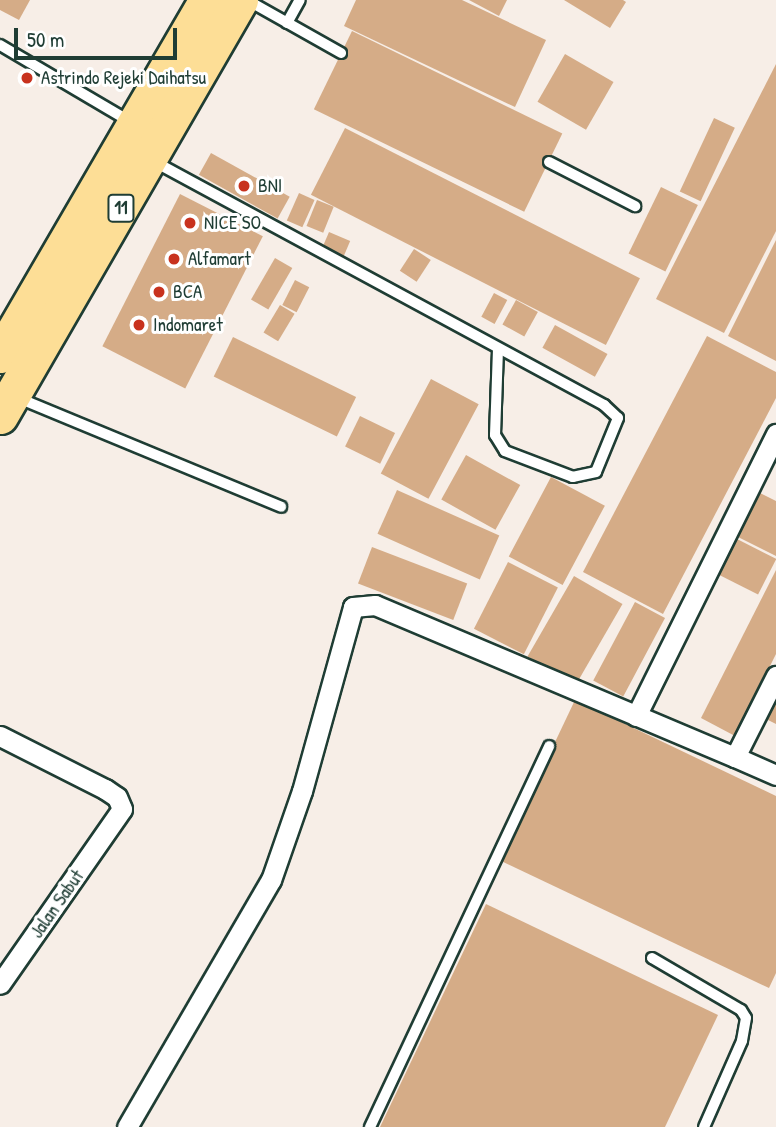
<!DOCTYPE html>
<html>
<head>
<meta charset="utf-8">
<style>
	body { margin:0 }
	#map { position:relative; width:776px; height:1127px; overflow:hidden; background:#f7eee7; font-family:"Patrick Hand",sans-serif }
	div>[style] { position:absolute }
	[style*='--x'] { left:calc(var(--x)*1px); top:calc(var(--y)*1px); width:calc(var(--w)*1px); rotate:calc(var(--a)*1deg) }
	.building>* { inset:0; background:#d5ac87; transform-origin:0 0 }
	.roads { filter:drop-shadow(2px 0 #1f3d34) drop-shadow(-2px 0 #1f3d34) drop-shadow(0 2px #1f3d34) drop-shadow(0 -2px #1f3d34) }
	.lane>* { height:10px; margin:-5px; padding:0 5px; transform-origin:5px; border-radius:5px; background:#fff }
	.street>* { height:19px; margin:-9.5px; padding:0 9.5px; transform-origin:9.5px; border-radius:9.5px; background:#fff }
	.highway>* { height:35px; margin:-17.5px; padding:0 17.5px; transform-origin:17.5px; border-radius:17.5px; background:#fdde96 }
	.dots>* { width:19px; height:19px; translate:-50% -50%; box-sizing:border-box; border:4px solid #fff; border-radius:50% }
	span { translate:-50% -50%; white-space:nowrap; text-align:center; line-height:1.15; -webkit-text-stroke:6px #fff; paint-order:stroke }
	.shield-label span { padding:2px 5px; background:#fff; border:2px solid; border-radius:5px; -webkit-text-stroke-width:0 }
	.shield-label { font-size:18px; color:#1f3d34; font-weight:700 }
	.poi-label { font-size:19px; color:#1f3d34 }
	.left { translate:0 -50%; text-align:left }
	.street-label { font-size:19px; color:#1f3d34 }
	.scale { position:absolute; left:14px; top:28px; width:163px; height:32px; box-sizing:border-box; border:4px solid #1f3d34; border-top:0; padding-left:9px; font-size:21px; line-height:24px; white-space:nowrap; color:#1f3d34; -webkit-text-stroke:5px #fff; paint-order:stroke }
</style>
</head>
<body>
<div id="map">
	<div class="building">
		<div style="clip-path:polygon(0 0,30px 0,19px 20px,0 10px)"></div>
		<div style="clip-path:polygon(356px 0,462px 0,546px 40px,515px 107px,344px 26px)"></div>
		<div style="clip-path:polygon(469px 0,507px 0,499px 16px)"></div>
		<div style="clip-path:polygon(564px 0,623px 0,626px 2px,610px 28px)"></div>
		<div style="left:352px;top:31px;width:234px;height:87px;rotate:26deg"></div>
		<div style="left:565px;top:54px;width:56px;height:55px;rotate:30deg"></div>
		<div style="clip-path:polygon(776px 64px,776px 231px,724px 333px,656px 299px)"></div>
		<div style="left:714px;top:118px;width:23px;height:81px;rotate:25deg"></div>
		<div style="left:345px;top:128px;width:331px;height:75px;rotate:27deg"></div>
		<div style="left:211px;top:153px;width:90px;height:25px;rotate:29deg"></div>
		<div style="left:661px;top:187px;width:41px;height:74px;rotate:26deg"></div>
		<div style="left:299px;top:193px;width:17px;height:30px;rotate:24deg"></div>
		<div style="left:180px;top:194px;width:93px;height:171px;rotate:27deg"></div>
		<div style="left:317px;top:200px;width:18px;height:28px;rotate:22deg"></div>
		<div style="left:329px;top:232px;width:23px;height:18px;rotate:23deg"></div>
		<div style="clip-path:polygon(776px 240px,776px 361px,728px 336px)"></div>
		<div style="left:414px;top:249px;width:20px;height:26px;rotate:33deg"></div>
		<div style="left:275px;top:258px;width:20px;height:48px;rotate:30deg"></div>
		<div style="left:295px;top:280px;width:16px;height:28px;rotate:27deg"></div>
		<div style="left:494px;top:293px;width:15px;height:27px;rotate:28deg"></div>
		<div style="left:516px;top:300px;width:25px;height:28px;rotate:29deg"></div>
		<div style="left:280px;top:305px;width:17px;height:32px;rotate:31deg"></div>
		<div style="left:555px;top:325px;width:60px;height:26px;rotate:29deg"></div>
		<div style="clip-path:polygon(707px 336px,776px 372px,776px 398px,663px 614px,583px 572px)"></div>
		<div style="left:233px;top:337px;width:137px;height:44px;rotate:26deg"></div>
		<div style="left:431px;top:379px;width:54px;height:107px;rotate:28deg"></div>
		<div style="left:360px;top:416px;width:39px;height:34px;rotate:26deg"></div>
		<div style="left:466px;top:455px;width:62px;height:51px;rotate:29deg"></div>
		<div style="left:551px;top:477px;width:61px;height:90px;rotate:28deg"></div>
		<div style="left:397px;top:490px;width:112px;height:48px;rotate:24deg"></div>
		<div style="clip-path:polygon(760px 493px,776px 501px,776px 556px,738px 537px)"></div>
		<div style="left:737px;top:539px;width:44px;height:40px;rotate:27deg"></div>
		<div style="left:372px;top:547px;width:102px;height:39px;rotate:21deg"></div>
		<div style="left:508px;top:562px;width:56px;height:75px;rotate:27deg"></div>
		<div style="clip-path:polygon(776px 570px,776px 654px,735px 736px,701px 718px)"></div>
		<div style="left:574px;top:576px;width:56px;height:93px;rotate:30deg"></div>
		<div style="left:635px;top:602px;width:34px;height:89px;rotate:28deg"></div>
		<div style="clip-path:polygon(575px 700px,776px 796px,776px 973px,769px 988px,499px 860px)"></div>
		<div style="clip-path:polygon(776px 701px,776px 724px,766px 719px)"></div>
		<div style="clip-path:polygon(486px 904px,718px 1015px,665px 1127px,380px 1127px)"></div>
	</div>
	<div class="roads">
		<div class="lane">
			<div style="--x:247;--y:0;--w:108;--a:29.4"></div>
			<div style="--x:287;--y:23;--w:26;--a:-61"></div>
			<div style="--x:0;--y:45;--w:150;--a:30.5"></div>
			<div style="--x:155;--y:162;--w:511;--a:28.42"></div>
			<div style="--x:604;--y:405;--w:19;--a:43"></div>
			<div style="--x:618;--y:418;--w:58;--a:112.2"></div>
			<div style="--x:596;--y:472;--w:24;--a:168"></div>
			<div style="--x:573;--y:477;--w:73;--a:-159.1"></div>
			<div style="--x:505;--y:451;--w:19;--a:-122"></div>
			<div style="--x:495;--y:435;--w:86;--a:-88"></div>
			<div style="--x:549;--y:162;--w:97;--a:27.1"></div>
			<div style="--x:16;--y:397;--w:287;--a:22.5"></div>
			<div style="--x:652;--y:958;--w:103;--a:30.3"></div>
			<div style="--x:741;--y:1010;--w:9;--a:58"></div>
			<div style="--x:746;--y:1018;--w:23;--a:100"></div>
			<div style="--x:742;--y:1041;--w:94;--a:113.8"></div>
			<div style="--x:370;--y:1127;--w:421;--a:-64.8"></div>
		</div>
		<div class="street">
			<div style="--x:636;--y:716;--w:315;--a:-63.6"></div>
			<div style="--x:0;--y:736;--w:118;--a:26.8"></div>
			<div style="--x:105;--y:789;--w:14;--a:34"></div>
			<div style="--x:117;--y:797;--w:13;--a:67"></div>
			<div style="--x:122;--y:809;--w:213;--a:124.9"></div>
			<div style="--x:735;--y:757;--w:45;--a:23.7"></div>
			<div style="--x:127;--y:1127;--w:286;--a:-59.8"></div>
			<div style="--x:271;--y:880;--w:94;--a:-70.8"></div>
			<div style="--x:302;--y:791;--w:191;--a:-74.5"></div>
			<div style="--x:353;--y:607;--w:22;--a:-5"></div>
			<div style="--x:375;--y:605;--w:391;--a:22.9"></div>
			<div style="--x:735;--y:757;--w:91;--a:-63.2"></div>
		</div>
		<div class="highway">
			<div style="--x:0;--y:355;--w:411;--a:-59.8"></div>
			<div style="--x:0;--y:416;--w:480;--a:-60"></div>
		</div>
	</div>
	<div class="dots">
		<div style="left:27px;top:78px;background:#c8321e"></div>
		<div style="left:244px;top:186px;background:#c8321e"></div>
		<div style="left:190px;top:223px;background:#c8321e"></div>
		<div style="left:174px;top:259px;background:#c8321e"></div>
		<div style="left:159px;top:292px;background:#c8321e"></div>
		<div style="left:139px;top:325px;background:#c8321e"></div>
	</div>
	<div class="shield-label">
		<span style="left:121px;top:208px">11</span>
	</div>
	<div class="poi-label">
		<span class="left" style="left:41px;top:78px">Astrindo Rejeki Daihatsu</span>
		<span class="left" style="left:258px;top:186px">BNI</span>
		<span class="left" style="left:204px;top:223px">NICE SO</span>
		<span class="left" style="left:188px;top:259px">Alfamart</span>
		<span class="left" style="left:173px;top:292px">BCA</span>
		<span class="left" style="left:153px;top:325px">Indomaret</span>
	</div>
	<div class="street-label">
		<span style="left:57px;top:904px;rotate:-55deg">Jalan Sabut</span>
	</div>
	<div class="scale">50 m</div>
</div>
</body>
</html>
